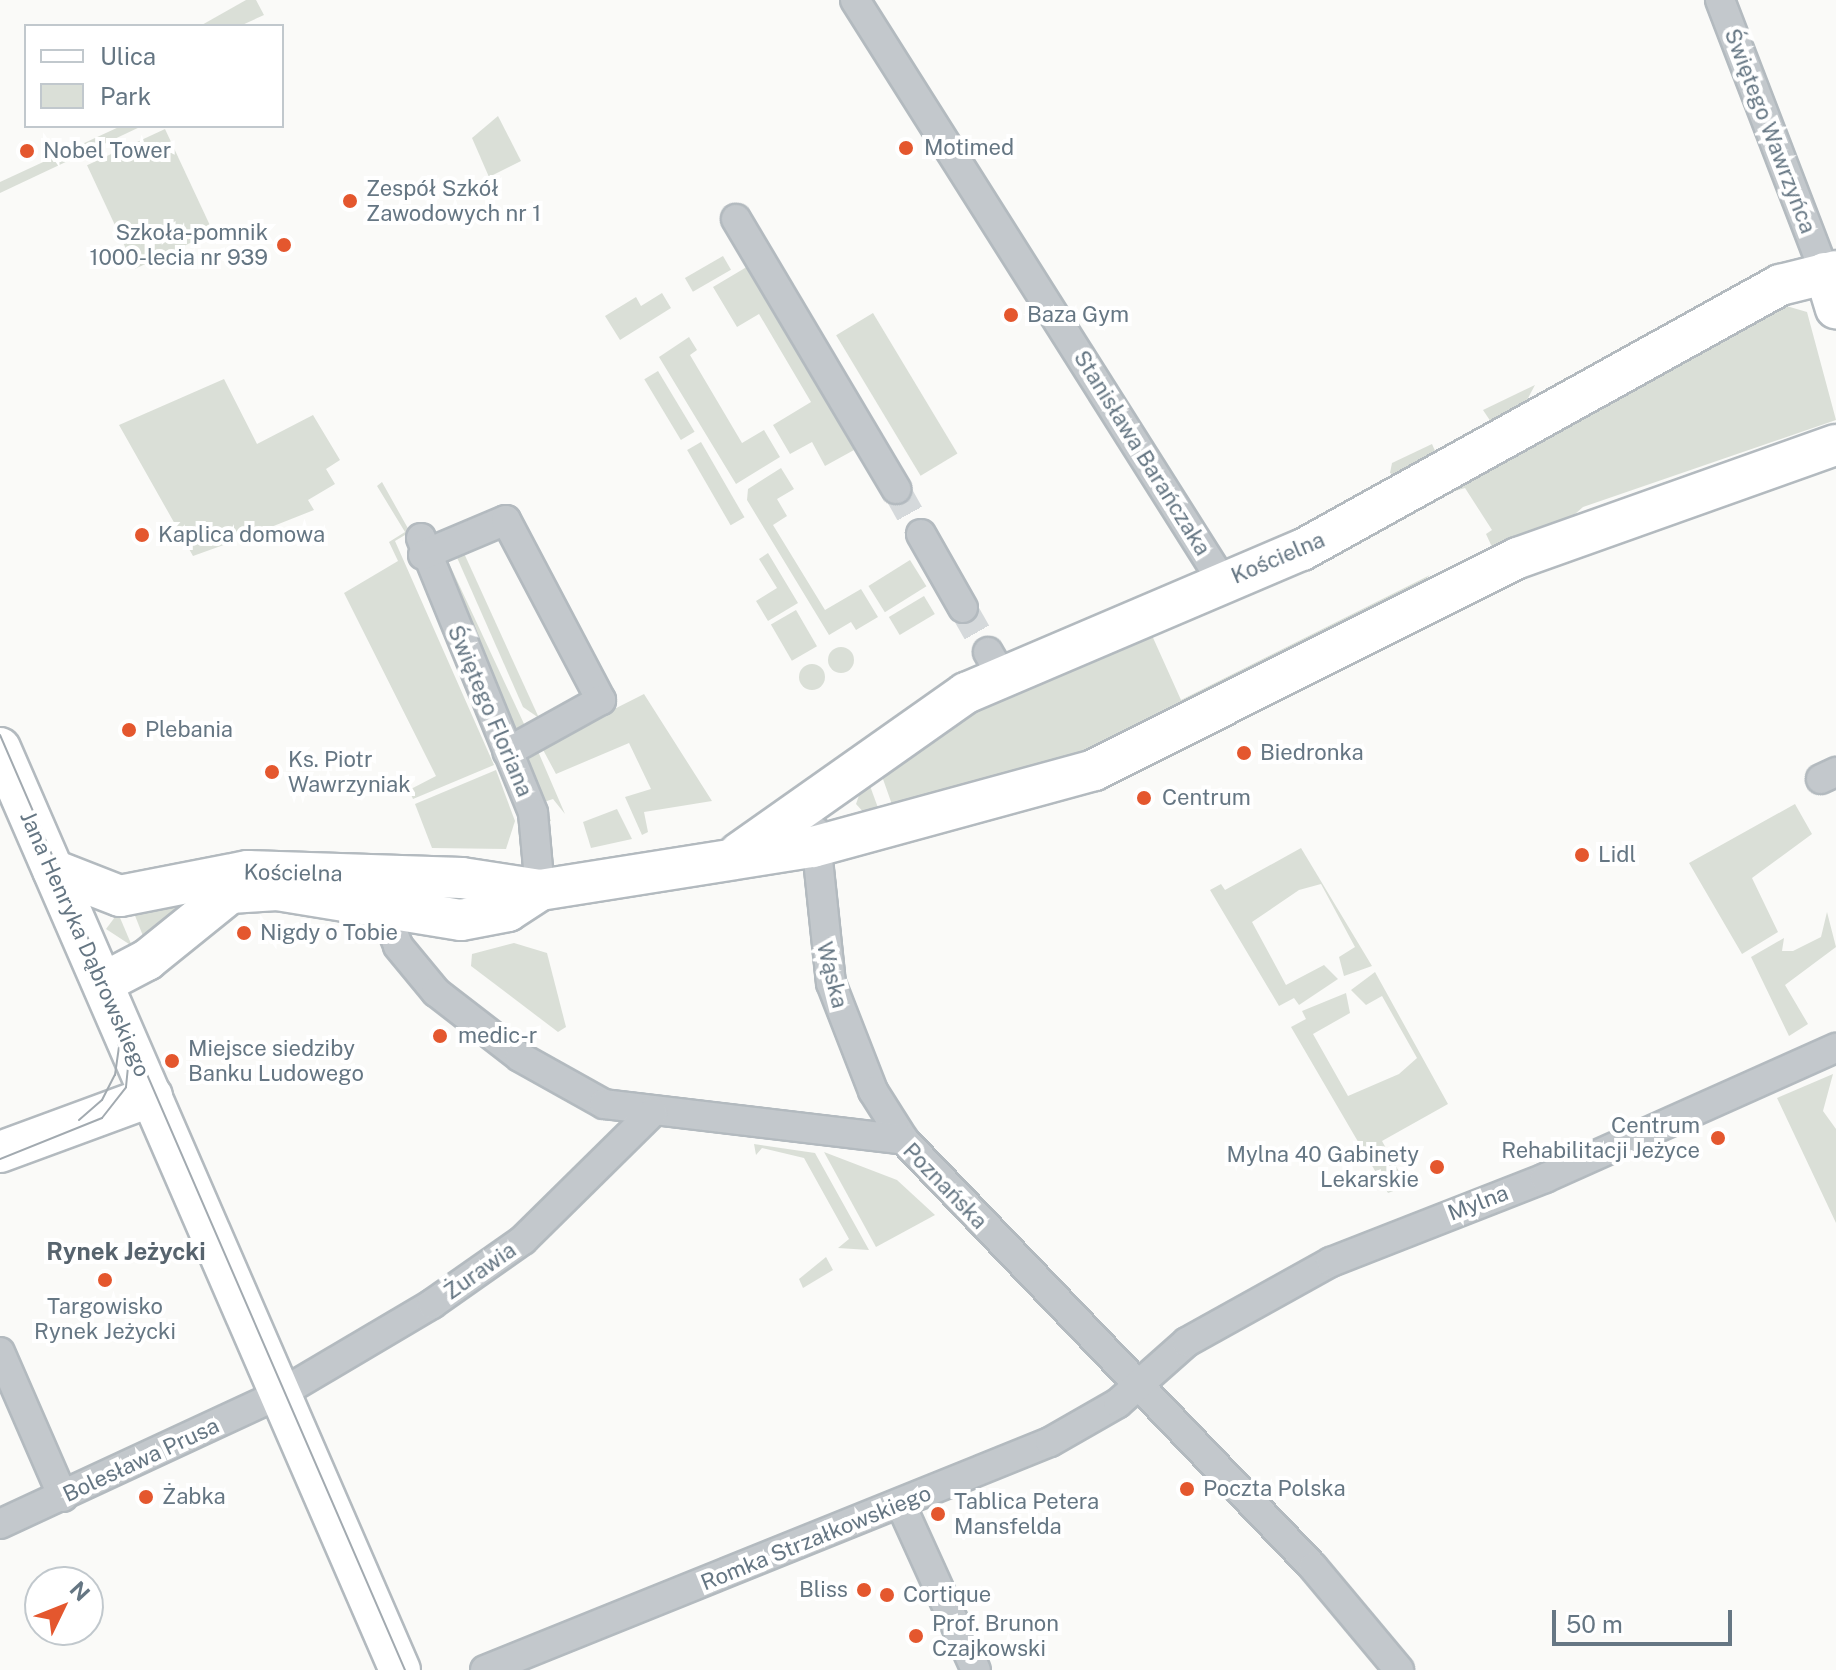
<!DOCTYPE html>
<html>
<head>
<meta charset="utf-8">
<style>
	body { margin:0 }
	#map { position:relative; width:1836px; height:1670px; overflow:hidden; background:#fafaf8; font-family:"Public Sans",sans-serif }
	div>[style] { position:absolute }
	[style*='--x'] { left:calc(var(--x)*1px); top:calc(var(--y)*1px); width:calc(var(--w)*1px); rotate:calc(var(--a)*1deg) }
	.green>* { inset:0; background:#dadfd7; transform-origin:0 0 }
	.round { border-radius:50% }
	.street-tunnel>* { height:28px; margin-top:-14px; transform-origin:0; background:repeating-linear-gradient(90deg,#d5d9db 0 28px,transparent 0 42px) }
	.roads { filter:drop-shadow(2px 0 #b3babf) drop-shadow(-2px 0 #b3babf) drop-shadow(0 2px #b3babf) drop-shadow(0 -2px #b3babf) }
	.street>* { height:28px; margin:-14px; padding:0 14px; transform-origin:14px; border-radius:14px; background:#c3c8cc }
	.secondary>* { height:40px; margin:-20px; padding:0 20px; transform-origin:20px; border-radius:20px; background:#fff }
	.tram>* { height:2px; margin:-1px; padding:0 1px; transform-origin:1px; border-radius:1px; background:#a2aab0 }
	.dots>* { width:22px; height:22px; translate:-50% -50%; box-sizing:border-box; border:4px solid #fff; border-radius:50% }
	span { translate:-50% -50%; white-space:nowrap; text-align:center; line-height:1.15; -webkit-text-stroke:8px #fff; paint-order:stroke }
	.street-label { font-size:22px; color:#657683 }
	.poi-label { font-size:22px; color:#657683 }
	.left { translate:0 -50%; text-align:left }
	.right { translate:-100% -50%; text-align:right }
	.neighbourhood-label { font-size:24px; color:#57646e; font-weight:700 }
	.legend { position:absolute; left:24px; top:24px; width:260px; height:104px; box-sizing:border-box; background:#fff; border:2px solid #c1c8cd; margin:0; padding:10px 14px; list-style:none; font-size:24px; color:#657683 }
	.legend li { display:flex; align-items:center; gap:16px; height:40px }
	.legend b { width:40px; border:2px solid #c1c8cd }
	.north { position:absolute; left:24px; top:1566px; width:80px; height:80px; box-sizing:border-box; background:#fff; border:2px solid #c1c8cd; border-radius:50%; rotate:47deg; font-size:22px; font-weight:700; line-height:32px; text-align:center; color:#657683 }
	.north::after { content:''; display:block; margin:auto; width:28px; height:36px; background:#e4572e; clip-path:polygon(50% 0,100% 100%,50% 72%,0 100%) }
	.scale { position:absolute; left:1552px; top:1610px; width:180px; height:36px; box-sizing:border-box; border:4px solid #657683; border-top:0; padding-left:10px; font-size:24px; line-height:28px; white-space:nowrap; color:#657683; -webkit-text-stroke:6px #fff; paint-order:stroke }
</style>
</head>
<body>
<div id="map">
	<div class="green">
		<div style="clip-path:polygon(246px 0,256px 0,264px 15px,240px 26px,200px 26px)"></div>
		<div style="clip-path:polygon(498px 116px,521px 161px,489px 177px,472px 138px)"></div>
		<div style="clip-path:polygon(121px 126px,142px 126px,0 193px,0 182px)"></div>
		<div style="left:165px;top:129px;width:114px;height:86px;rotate:65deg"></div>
		<div style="left:723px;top:256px;width:16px;height:44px;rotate:60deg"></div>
		<div style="clip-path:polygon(750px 265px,854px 450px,825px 466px,812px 442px,790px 454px,773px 425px,811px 402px,759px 314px,737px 327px,713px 287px)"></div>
		<div style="clip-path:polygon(662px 293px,671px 308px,620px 340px,605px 316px,636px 297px,641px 306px)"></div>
		<div style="clip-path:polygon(1783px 305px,1807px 312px,1836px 420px,1583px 507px,1558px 529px,1544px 527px,1492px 547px,1486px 534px,1492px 530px,1465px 488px,1439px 496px)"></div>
		<div style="left:873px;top:313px;width:164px;height:43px;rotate:59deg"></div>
		<div style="clip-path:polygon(689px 337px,697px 350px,690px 355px,742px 443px,764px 430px,780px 457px,736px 484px,659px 357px)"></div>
		<div style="left:658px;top:371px;width:71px;height:16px;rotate:59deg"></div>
		<div style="clip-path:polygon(224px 379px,257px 444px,313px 415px,340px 460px,326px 469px,335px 484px,308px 500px,314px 510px,246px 537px,237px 533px,232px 542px,193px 556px,119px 425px)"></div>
		<div style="clip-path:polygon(1535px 385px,1527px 400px,1491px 422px,1483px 410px)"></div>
		<div style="left:701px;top:442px;width:87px;height:16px;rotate:60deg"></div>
		<div style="clip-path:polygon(1432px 444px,1436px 453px,1398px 477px,1390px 473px,1392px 463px)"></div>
		<div style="clip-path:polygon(781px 468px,794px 489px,777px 499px,787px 516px,773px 525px,825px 610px,861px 589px,878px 617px,856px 630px,851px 622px,829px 635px,747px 500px,748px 489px)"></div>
		<div style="clip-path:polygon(382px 482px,410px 532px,395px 541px,494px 765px,413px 799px,409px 790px,436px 776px,344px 593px,398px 561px,389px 542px,405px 532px,377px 486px)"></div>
		<div style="clip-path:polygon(463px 551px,539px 718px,523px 707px,455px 553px)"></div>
		<div style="clip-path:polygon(768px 553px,798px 603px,768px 621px,756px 601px,777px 588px,759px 559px)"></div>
		<div style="clip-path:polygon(447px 559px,525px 726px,513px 731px,447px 579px)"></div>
		<div style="left:910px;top:560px;width:31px;height:49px;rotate:58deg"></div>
		<div style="clip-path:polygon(1430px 575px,1404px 600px,1395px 596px,1094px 749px,895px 813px,878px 765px,925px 730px,1150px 631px,1181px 700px)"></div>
		<div style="left:924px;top:596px;width:21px;height:41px;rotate:59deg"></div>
		<div style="left:796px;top:610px;width:42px;height:29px;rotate:60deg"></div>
		<div class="round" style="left:828px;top:647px;width:26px;height:26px"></div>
		<div class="round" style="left:799px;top:664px;width:26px;height:26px"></div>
		<div style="clip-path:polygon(644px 694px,712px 801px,644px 812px,648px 832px,642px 835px,625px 797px,651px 789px,629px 743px,556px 774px,541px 746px)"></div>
		<div style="clip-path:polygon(534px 742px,565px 814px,553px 799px,544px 802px,551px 821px,545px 823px,514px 751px)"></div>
		<div style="clip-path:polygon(496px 770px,515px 821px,506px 849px,432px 848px,415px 804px)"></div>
		<div style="clip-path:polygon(866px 775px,881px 816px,866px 815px,856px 804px)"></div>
		<div style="clip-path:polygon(1795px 804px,1812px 834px,1752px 878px,1778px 932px,1742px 954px,1689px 863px)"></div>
		<div style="clip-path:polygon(617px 809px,632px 839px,591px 848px,583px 822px)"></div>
		<div style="clip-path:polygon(1301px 848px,1372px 966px,1344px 976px,1339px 957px,1355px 947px,1321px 884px,1299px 890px,1252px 922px,1286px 985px,1324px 965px,1338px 979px,1299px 1005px,1294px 998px,1279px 1006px,1210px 890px,1221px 884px,1225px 890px)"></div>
		<div style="clip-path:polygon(187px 902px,145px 941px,132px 908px)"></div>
		<div style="clip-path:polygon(1827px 912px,1836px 947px,1785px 985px,1808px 1024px,1789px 1036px,1751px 957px,1784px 938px,1782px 951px,1793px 951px,1821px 937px)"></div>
		<div style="clip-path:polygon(118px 913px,132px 946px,106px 929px)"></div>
		<div style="clip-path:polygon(514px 943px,547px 953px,566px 1027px,558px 1032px,471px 966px,472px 954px)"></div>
		<div style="clip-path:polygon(1375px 972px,1448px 1104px,1382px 1141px,1407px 1186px,1388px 1193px,1291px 1027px,1306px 1019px,1302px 1011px,1346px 993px,1350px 1013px,1313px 1034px,1348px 1096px,1399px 1074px,1417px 1058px,1382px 996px,1366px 1005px,1351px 990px)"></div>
		<div style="clip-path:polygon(1833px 1074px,1823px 1111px,1836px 1129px,1836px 1223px,1777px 1098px)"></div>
		<div style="clip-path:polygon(754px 1144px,815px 1153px,869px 1250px,838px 1248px,849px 1239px,804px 1158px,762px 1148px,756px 1155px)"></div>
		<div style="clip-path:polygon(824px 1152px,897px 1180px,935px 1215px,876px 1247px)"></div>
		<div style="clip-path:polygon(826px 1257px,833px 1270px,803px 1288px,799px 1279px)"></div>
	</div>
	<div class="street-tunnel">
		<div style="--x:896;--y:489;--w:51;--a:60.9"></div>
		<div style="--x:963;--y:608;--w:51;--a:60.4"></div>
	</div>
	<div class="roads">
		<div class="street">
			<div style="--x:855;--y:0;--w:687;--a:57.72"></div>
			<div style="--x:1720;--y:0;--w:292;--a:69"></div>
			<div style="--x:736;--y:219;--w:314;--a:59.3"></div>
			<div style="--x:921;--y:534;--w:85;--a:60.4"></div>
			<div style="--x:421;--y:538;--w:297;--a:67.8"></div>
			<div style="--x:533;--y:813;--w:77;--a:84.8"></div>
			<div style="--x:423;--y:555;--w:90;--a:-22.9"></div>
			<div style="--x:506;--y:520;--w:204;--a:62.2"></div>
			<div style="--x:601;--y:700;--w:107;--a:151"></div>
			<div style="--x:988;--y:652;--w:28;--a:60"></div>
			<div style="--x:1821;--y:779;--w:17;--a:-25"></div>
			<div style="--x:815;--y:831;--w:153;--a:84"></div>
			<div style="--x:831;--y:983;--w:116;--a:68.7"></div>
			<div style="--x:873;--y:1091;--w:58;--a:57.7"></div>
			<div style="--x:904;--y:1140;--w:591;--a:46.23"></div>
			<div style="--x:1313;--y:1567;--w:134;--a:50.1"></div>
			<div style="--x:391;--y:896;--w:18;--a:109"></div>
			<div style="--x:385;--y:913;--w:35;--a:68"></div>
			<div style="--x:398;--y:946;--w:60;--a:50.4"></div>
			<div style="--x:436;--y:992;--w:106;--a:37.7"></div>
			<div style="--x:520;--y:1057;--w:96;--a:29.2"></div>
			<div style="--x:604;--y:1104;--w:302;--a:6.8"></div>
			<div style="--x:0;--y:1352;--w:158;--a:66.5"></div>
			<div style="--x:901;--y:1505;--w:181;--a:65.6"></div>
			<div style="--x:0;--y:1524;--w:309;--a:-24.9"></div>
			<div style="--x:280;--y:1394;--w:177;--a:-30.6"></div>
			<div style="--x:432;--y:1304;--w:111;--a:-35.1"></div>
			<div style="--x:523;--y:1240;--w:182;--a:-44.6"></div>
			<div style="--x:485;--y:1670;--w:609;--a:-21.98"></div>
			<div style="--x:1050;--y:1442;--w:78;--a:-29.8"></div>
			<div style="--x:1118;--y:1403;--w:92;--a:-41.5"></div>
			<div style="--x:1187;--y:1342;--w:165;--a:-29.1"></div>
			<div style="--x:1331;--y:1262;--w:230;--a:-21.4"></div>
			<div style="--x:1545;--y:1178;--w:319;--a:-24.1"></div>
		</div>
		<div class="secondary">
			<div style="--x:1825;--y:273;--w:37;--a:73"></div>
			<div style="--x:0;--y:748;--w:1005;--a:66.55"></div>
			<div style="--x:739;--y:853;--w:278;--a:-35.2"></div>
			<div style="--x:966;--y:693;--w:365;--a:-23.1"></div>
			<div style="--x:1302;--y:550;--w:547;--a:-29"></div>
			<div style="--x:1780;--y:285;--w:58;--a:-14"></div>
			<div style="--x:53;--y:870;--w:72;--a:21.2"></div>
			<div style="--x:120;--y:896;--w:130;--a:-11.1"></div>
			<div style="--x:248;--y:871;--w:214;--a:1.9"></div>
			<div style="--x:462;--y:878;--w:79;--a:8.7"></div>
			<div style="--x:540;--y:890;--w:276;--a:-9"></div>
			<div style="--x:813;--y:847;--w:291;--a:-15.3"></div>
			<div style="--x:1094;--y:770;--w:474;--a:-26.6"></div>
			<div style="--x:1518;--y:558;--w:337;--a:-19.6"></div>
			<div style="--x:103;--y:983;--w:50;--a:-27.6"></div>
			<div style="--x:147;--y:960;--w:107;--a:-38.9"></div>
			<div style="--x:230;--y:893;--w:47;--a:-3.7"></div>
			<div style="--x:277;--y:890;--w:186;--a:9.3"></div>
			<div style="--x:461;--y:920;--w:48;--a:-10.8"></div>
			<div style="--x:508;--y:911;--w:38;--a:-33"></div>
			<div style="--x:0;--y:1152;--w:162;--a:-20.2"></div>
		</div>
	</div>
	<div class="tram">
		<div style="--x:0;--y:735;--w:1019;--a:66.58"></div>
		<div style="--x:79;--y:1120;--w:30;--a:-41"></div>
		<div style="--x:102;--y:1100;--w:28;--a:-63"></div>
		<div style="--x:115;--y:1075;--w:29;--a:-82"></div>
		<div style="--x:119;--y:1046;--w:31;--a:-107"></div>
		<div style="--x:0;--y:1159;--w:110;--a:-21.9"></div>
		<div style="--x:102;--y:1118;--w:39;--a:-52"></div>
		<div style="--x:126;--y:1087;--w:40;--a:-84.3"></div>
	</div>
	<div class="dots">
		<div style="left:906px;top:148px;background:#e4572e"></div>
		<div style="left:27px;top:151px;background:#e4572e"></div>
		<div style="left:350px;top:201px;background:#e4572e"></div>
		<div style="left:284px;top:245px;background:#e4572e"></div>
		<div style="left:1011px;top:315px;background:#e4572e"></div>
		<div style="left:142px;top:535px;background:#e4572e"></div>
		<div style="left:129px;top:730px;background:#e4572e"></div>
		<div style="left:1244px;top:753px;background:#e4572e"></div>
		<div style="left:272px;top:772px;background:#e4572e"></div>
		<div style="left:1144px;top:798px;background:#e4572e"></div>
		<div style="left:1582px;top:855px;background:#e4572e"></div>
		<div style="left:244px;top:933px;background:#e4572e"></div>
		<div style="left:440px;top:1036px;background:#e4572e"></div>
		<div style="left:172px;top:1061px;background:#e4572e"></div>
		<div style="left:1718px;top:1138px;background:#e4572e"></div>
		<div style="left:1437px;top:1167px;background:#e4572e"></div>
		<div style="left:105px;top:1280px;background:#e4572e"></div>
		<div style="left:1187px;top:1489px;background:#e4572e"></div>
		<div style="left:146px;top:1497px;background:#e4572e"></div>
		<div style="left:938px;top:1514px;background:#e4572e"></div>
		<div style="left:864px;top:1590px;background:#e4572e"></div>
		<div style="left:887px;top:1595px;background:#e4572e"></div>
		<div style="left:916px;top:1636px;background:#e4572e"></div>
	</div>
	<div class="street-label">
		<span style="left:1770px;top:131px;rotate:69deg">Świętego Wawrzyńca</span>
		<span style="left:1142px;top:453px;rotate:58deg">Stanisława Barańczaka</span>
		<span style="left:1278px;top:558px;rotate:-23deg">Kościelna</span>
		<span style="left:490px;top:711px;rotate:67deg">Świętego Floriana</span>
		<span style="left:293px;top:873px;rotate:1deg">Kościelna</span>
		<span style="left:85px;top:944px;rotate:66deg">Jana Henryka Dąbrowskiego</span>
		<span style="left:832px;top:975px;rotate:76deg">Wąska</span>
		<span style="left:945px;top:1186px;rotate:46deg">Poznańska</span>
		<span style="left:1478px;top:1203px;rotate:-21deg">Mylna</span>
		<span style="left:480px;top:1271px;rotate:-35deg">Żurawia</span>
		<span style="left:141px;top:1460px;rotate:-25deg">Bolesława Prusa</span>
		<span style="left:816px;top:1538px;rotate:-22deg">Romka Strzałkowskiego</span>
	</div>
	<div class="poi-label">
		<span class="left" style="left:924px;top:148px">Motimed</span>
		<span class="left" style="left:43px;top:151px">Nobel Tower</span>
		<span class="left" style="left:366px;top:201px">Zespół Szkół<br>Zawodowych nr 1</span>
		<span class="right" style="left:268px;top:245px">Szkoła-pomnik<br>1000-lecia nr 939</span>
		<span class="left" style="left:1027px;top:315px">Baza Gym</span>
		<span class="left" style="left:158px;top:535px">Kaplica domowa</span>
		<span class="left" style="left:145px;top:730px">Plebania</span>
		<span class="left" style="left:1260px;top:753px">Biedronka</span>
		<span class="left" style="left:288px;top:772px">Ks. Piotr<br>Wawrzyniak</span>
		<span class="left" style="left:1162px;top:798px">Centrum</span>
		<span class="left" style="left:1598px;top:855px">Lidl</span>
		<span class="left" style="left:260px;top:933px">Nigdy o Tobie</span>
		<span class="left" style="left:458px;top:1036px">medic-r</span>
		<span class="left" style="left:188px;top:1061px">Miejsce siedziby<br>Banku Ludowego</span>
		<span class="right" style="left:1700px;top:1138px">Centrum<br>Rehabilitacji Jeżyce</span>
		<span class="right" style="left:1419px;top:1167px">Mylna 40 Gabinety<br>Lekarskie</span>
		<span style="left:105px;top:1319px">Targowisko<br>Rynek Jeżycki</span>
		<span class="left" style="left:1203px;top:1489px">Poczta Polska</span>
		<span class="left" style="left:162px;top:1497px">Żabka</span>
		<span class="left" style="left:954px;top:1514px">Tablica Petera<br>Mansfelda</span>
		<span class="right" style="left:848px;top:1590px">Bliss</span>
		<span class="left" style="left:903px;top:1595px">Cortique</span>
		<span class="left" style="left:932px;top:1636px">Prof. Brunon<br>Czajkowski</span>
	</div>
	<div class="neighbourhood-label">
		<span style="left:126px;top:1252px">Rynek Jeżycki</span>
	</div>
	<ul class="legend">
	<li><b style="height:10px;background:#fff"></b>Ulica</li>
	<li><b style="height:22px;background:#dadfd7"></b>Park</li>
	</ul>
	<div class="north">N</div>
	<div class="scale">50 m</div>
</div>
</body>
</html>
